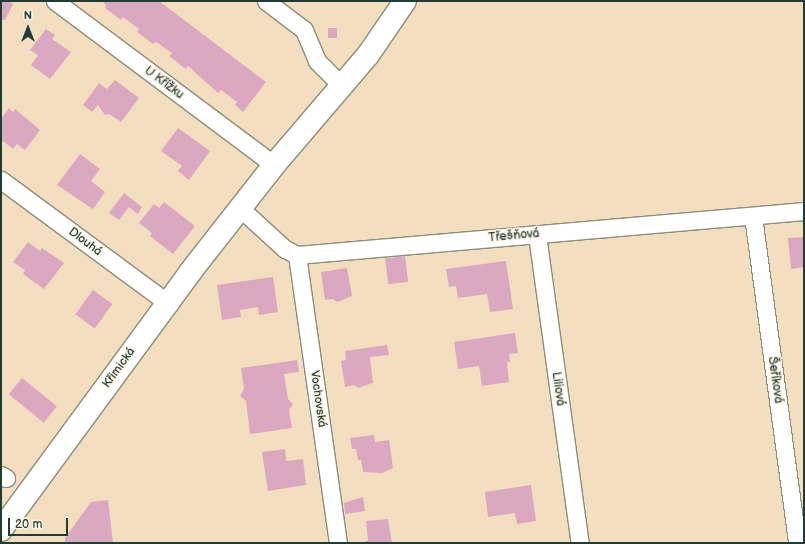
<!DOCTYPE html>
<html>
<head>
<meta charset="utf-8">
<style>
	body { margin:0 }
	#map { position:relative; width:805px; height:544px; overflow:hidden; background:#f4dec0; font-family:"Balsamiq Sans",sans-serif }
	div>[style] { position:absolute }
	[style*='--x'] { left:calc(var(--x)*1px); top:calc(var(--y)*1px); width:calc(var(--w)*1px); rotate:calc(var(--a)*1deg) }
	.building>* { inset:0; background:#dba8c2; transform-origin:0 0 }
	.roads { filter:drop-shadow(1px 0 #8a8e7a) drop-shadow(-1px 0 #8a8e7a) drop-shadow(0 1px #8a8e7a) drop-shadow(0 -1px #8a8e7a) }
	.minor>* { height:17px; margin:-8.5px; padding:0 8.5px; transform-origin:8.5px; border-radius:8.5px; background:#fff }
	.tertiary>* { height:22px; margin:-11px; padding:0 11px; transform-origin:11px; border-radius:11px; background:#fff }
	span { translate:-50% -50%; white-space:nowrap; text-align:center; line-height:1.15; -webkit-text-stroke:3px #fcf5e5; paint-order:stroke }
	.street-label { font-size:12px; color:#1f3d34 }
	.frame { position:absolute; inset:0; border:2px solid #1f3d34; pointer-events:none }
	.north { position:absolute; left:8px; top:8px; width:40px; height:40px; -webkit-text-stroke:3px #fcf5e5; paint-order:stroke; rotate:0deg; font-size:11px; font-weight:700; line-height:16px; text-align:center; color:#1f3d34 }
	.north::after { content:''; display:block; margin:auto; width:14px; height:18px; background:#1f3d34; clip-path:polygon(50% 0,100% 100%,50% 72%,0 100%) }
	.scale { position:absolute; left:8px; top:518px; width:60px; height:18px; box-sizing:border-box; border:2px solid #1f3d34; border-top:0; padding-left:5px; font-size:12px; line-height:14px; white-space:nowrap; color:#1f3d34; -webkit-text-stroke:3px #fcf5e5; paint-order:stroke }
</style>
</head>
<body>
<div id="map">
	<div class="building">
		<div style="clip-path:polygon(1px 1px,9px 1px,13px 4px,5px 20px,1px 20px)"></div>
		<div style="clip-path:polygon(102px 1px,159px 1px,266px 82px,243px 112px,235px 105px,237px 102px,221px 90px,218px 93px,188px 66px,186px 69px,178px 63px,169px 56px,172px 53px,156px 42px,153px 44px,137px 32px,139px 29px,123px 17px,121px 20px,105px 8px,106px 5px)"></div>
		<div style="left:328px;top:28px;width:9px;height:10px"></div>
		<div style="clip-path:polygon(46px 29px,55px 35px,52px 39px,71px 52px,50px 79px,31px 65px,38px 55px,30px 50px)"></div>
		<div style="clip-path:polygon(115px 80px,139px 98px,121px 122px,109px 114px,105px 115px,98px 105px,92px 112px,83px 105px,99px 83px,107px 89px)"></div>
		<div style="clip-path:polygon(9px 108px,13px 112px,15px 109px,40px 130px,25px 150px,17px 144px,13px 149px,3px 141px,1px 143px,1px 119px)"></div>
		<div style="clip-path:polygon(178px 128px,210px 151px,189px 180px,178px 171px,182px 166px,161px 151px)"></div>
		<div style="clip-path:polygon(80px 154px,100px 169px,91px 181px,105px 192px,93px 209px,57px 185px)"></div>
		<div style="clip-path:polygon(124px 193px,142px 207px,138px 214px,129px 207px,119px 220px,109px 213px)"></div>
		<div style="clip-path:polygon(164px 202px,195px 226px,173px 254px,150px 236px,152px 233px,139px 223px,154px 204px,159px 208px)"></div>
		<div style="clip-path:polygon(804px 237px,804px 267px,791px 269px,788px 238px)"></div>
		<div style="clip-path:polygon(28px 242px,40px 251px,42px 248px,64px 263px,44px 289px,23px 274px,25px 270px,13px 262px)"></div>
		<div style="left:405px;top:256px;width:26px;height:20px;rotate:83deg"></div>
		<div style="clip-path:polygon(506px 261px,513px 309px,490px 312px,487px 294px,458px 298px,456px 286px,449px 287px,446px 269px)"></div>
		<div style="clip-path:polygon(347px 268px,352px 296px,337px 302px,333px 299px,325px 300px,321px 272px)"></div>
		<div style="clip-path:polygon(273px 277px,278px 312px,259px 315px,258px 307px,240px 310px,241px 317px,222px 320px,217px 285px)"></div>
		<div style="left:93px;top:290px;width:24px;height:30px;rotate:36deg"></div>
		<div style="clip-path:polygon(515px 333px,518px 353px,509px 354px,510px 362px,507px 362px,509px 382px,482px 386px,479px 366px,458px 369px,454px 342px)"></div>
		<div style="clip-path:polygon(387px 345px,389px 355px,370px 357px,373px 383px,358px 388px,354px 385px,345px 387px,341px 361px,346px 360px,345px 351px)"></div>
		<div style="clip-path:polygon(297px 360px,299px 372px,284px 374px,288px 399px,293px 404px,289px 410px,292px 428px,250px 434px,246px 401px,240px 396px,244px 389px,241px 368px)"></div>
		<div style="left:22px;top:378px;width:45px;height:21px;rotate:39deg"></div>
		<div style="clip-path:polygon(374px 435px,375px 442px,389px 440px,393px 468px,382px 473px,363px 472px,361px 460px,358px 460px,356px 449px,352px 449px,350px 438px)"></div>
		<div style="clip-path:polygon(285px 449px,286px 461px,303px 459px,306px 485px,268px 491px,262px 452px)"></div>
		<div style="clip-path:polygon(531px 485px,536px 521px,517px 524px,515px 513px,488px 517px,485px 492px)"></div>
		<div style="clip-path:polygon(363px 497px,365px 511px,345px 514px,344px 503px)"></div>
		<div style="clip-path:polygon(108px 500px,113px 543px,65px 543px,65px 538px,91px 502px)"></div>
		<div style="clip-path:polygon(388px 519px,392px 543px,362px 543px,368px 540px,366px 521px)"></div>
	</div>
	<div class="roads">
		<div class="minor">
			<div style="--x:55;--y:1;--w:274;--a:36.8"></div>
			<div style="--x:266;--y:1;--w:48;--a:37.3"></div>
			<div style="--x:304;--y:30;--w:34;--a:67"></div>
			<div style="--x:317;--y:61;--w:35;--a:45"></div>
			<div style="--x:1;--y:180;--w:209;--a:36.4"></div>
			<div style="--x:241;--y:209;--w:59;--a:42.3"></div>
			<div style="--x:285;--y:249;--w:13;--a:27"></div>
			<div style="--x:297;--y:255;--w:509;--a:-4.96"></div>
			<div style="--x:753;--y:216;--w:330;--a:82.3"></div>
			<div style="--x:537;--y:235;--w:311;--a:82.1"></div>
			<div style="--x:297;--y:255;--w:291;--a:81.9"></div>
			<div style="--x:1;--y:475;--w:6;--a:31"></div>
		</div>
		<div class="tertiary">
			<div style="--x:1;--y:530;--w:321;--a:-53.7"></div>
			<div style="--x:191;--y:271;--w:135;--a:-51.9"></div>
			<div style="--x:274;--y:165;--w:145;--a:-49.5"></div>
			<div style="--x:368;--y:55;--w:65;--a:-55.6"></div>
		</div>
	</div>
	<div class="street-label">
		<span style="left:164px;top:83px;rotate:37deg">U Křížku</span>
		<span style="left:514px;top:236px;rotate:-5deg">Třešňová</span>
		<span style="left:85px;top:242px;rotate:37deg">Dlouhá</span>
		<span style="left:119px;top:368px;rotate:-54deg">Křimická</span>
		<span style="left:775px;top:380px;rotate:82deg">Šeříková</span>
		<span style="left:558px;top:389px;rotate:82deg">Liliová</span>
		<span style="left:318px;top:399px;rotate:82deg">Vochovská</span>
	</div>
	<div class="frame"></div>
	<div class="north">N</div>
	<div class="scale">20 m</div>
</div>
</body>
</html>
